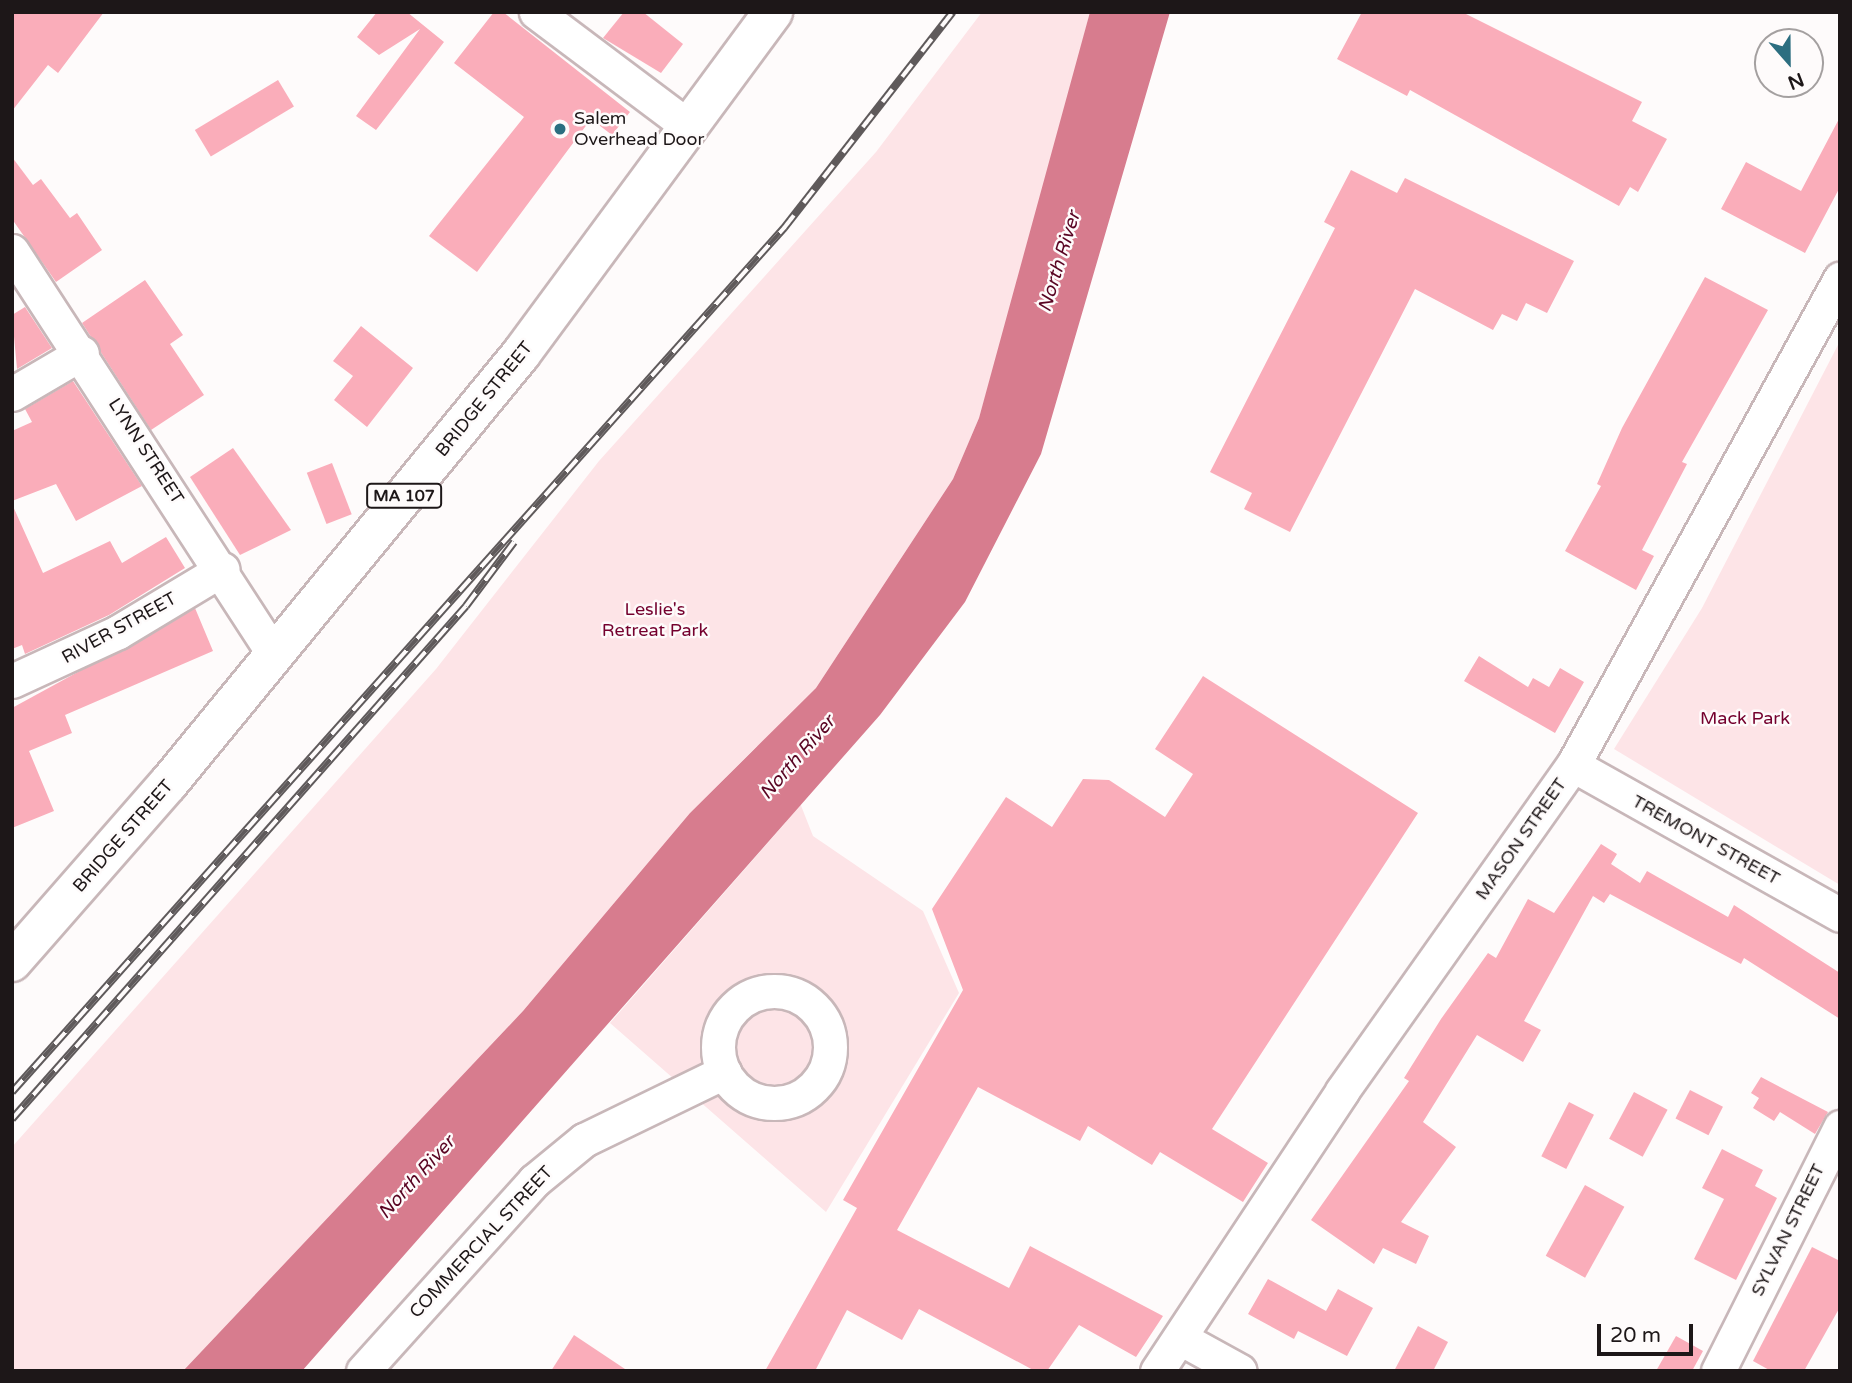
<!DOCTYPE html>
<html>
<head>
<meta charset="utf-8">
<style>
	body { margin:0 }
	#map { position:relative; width:1852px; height:1383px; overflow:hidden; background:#fefbfb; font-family:"Varela Round",sans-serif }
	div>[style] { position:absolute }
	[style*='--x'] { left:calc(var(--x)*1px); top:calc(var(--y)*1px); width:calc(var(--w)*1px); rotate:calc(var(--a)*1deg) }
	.green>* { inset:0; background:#fde4e7 }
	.water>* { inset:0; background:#d77c8e }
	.building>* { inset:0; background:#faadba; transform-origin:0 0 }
	.roads { filter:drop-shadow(2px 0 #c8b7b9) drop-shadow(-2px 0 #c8b7b9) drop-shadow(0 2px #c8b7b9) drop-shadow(0 -2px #c8b7b9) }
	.minor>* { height:33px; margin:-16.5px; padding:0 16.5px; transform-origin:16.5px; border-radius:16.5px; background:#fff }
	.minor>.ring { margin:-16.5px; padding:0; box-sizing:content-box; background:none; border:33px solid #fff; border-radius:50% }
	.major>* { height:38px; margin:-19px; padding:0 19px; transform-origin:19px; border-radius:19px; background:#fff }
	.rail>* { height:8px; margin-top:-4px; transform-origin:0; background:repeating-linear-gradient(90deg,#fefbfb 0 16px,#5f5a5b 0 32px); box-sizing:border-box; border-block:2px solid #5f5a5b }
	.dots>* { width:19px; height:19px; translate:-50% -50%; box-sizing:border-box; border:4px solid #fefbfb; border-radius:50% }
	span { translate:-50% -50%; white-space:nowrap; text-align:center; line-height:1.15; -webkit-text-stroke:5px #fefbfb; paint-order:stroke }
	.shield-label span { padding:2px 5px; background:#fefbfb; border:2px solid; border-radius:5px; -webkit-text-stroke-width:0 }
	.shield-label { font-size:16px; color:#1d1718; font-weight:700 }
	.poi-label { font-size:18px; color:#1d1718 }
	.left { translate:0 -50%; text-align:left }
	.street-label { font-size:18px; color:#1d1718 }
	.park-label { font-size:18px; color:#74002e }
	.water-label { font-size:19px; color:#590422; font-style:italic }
	.frame { position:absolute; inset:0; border:14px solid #1d1718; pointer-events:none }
	.north { position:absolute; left:1754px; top:28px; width:70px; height:70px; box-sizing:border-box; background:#fefbfb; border:2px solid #a4a0a0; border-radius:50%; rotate:159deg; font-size:19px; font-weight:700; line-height:28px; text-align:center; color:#1d1718 }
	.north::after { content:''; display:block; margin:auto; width:24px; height:32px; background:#2c6e80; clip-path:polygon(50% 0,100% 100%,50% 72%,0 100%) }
	.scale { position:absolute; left:1597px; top:1324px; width:96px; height:32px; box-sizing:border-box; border:4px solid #1d1718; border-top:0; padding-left:9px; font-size:21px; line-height:24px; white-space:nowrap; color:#1d1718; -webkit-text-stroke:5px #fefbfb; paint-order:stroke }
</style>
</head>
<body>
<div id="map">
	<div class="green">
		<div style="clip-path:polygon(982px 12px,1090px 12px,1040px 209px,979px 418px,953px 479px,816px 688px,772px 732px,813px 836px,923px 911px,959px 993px,826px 1212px,610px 1023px,786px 822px,757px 746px,690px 813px,523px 1011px,183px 1371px,12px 1371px,12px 1147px,436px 669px,599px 461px,876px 152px)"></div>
		<div style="clip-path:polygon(1840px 341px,1840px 885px,1614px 749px,1702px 608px)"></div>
	</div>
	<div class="water">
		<div style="clip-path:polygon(1090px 12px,1170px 12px,1041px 454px,965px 602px,880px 715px,302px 1371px,183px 1371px,523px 1011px,690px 813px,816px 688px,953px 479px,979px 418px)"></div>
	</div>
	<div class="building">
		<div style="clip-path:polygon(12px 12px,104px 12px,58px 73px,48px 65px,12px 111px)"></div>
		<div style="clip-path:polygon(377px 12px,407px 12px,444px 42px,376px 130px,356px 116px,420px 29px,379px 55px,357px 37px)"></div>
		<div style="clip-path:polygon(494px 12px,503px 12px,630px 112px,612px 135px,591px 119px,477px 272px,429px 236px,524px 117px,454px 63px)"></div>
		<div style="clip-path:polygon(624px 12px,643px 12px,683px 44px,661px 73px,603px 38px)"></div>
		<div style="clip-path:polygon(1362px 12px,1462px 12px,1642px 102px,1632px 121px,1667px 139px,1638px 192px,1630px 187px,1619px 206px,1410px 90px,1407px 96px,1337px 59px)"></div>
		<div style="left:278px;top:80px;width:31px;height:97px;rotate:59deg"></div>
		<div style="clip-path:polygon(1840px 117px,1840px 187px,1805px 253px,1721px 209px,1746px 162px,1801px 191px)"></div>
		<div style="clip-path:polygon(12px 157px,33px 185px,41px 179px,70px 218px,77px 213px,102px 250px,56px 282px,12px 219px)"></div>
		<div style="clip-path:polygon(1351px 170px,1397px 193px,1405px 178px,1574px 261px,1547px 313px,1526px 303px,1517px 321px,1502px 314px,1493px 330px,1415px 289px,1290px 532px,1244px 509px,1252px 493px,1210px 472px,1335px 228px,1324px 222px)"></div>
		<div style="clip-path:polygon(1705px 277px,1768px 310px,1682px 462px,1687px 464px,1642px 550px,1654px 556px,1636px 590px,1565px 551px,1601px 486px,1597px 484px,1622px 428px)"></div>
		<div style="clip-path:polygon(145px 280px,183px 335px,170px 344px,204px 395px,151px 430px,82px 323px)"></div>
		<div style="clip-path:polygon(25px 307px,52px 348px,17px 369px,12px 315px)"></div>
		<div style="clip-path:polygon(361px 326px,413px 368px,367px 427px,334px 400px,353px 376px,333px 361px)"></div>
		<div style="clip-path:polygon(73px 381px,142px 486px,76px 521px,56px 484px,12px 501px,12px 431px,32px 422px,25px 409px)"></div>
		<div style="clip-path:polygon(233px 448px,291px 530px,240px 555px,190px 477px)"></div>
		<div style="left:332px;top:463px;width:55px;height:27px;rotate:69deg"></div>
		<div style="clip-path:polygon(12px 504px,43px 573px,110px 541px,122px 563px,166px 537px,185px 568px,109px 615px,25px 654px,22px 645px,12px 649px)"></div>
		<div style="clip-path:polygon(195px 608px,213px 651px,65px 715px,72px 733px,29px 751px,54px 811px,12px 828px,12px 708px)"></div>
		<div style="clip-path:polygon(1479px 656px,1528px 687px,1533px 678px,1549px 687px,1560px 668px,1584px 682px,1555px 733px,1464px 681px)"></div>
		<div style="clip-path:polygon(1203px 676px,1418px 813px,1212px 1129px,1268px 1163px,1243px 1202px,1160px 1152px,1152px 1165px,1088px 1126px,1080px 1141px,978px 1087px,897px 1230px,1009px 1288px,1030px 1246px,1163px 1316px,1136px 1357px,1079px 1325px,1047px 1371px,1035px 1371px,919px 1309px,902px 1340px,847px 1310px,815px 1371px,765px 1371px,857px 1208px,843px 1200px,963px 990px,932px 909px,1006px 797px,1052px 827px,1083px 779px,1109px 780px,1165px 817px,1193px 774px,1155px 749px)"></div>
		<div style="clip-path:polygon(1601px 844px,1617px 854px,1611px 864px,1640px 883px,1647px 871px,1728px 917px,1734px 905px,1840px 973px,1840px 1019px,1744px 958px,1741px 964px,1610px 894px,1604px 903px,1593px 896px,1524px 1021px,1541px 1030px,1523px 1062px,1477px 1035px,1423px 1122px,1456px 1147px,1401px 1222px,1429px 1236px,1416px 1264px,1383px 1248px,1374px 1264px,1311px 1220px,1409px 1081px,1404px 1078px,1441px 1019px,1488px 953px,1496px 958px,1528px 899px,1554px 913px)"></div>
		<div style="clip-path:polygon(1761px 1077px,1828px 1112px,1815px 1134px,1780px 1112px,1774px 1121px,1753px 1108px,1759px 1098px,1751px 1093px)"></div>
		<div style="left:1690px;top:1090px;width:37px;height:32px;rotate:27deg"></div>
		<div style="left:1634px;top:1092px;width:38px;height:53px;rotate:28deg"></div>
		<div style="left:1569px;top:1102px;width:28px;height:61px;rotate:27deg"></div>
		<div style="clip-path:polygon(1722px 1149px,1763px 1170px,1755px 1186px,1777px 1198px,1736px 1280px,1694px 1259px,1724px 1199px,1702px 1188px)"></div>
		<div style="left:1585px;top:1185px;width:45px;height:81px;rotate:29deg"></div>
		<div style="clip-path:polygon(1812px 1247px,1840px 1261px,1840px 1307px,1804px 1371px,1771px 1371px,1753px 1361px)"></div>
		<div style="clip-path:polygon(1268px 1279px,1326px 1311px,1338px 1289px,1373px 1308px,1347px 1356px,1298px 1331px,1294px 1339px,1248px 1314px)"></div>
		<div style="clip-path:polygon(1418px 1326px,1448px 1342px,1433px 1371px,1394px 1371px)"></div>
		<div style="clip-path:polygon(574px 1335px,628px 1371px,551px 1371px)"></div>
		<div style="clip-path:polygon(1676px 1336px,1703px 1351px,1692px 1371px,1656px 1371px)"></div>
	</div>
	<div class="roads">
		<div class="minor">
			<div style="--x:536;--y:12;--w:191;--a:36.9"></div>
			<div style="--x:12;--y:251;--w:482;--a:57"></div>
			<div style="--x:12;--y:394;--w:81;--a:-30.4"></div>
			<div style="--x:12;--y:681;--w:117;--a:-24.8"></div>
			<div style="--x:118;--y:632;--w:122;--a:-31"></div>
			<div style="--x:1573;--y:765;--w:306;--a:29.3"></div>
			<div class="ring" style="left:718px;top:991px;width:79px;height:79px"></div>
			<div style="--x:1180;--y:1338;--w:68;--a:28.8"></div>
			<div style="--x:363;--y:1371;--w:256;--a:-48"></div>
			<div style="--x:534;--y:1181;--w:65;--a:-39.4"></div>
			<div style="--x:584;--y:1140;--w:156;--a:-25.9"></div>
			<div style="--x:1157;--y:1371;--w:336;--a:-56.5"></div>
			<div style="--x:1342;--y:1091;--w:400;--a:-54.7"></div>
			<div style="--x:1573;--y:765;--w:555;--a:-61.22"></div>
			<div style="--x:1718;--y:1371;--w:273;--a:-63.4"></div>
		</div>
		<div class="major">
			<div style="--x:12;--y:962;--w:237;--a:-48.8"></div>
			<div style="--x:168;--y:784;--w:556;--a:-50.62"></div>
			<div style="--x:521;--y:354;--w:425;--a:-53.6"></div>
		</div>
	</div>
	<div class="rail">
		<div style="--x:12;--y:1092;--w:1159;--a:-48.22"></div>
		<div style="--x:784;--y:228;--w:274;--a:-52"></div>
		<div style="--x:12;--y:1119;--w:685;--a:-48.49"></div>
		<div style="--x:466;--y:606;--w:80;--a:-53.1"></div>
	</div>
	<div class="dots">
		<div style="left:560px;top:129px;background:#2c6e80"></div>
	</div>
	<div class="shield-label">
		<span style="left:404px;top:496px">MA 107</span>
	</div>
	<div class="poi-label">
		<span class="left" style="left:574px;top:129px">Salem<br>Overhead Door</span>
	</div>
	<div class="street-label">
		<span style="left:484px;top:399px;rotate:-51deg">BRIDGE STREET</span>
		<span style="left:146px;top:451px;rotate:57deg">LYNN STREET</span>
		<span style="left:119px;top:628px;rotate:-29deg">RIVER STREET</span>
		<span style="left:123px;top:836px;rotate:-49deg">BRIDGE STREET</span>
		<span style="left:1521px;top:839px;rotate:-55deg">MASON STREET</span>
		<span style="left:1706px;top:840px;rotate:29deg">TREMONT STREET</span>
		<span style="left:1788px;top:1230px;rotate:-64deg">SYLVAN STREET</span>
		<span style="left:481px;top:1242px;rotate:-47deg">COMMERCIAL STREET</span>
	</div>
	<div class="park-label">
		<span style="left:655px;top:620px">Leslie's<br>Retreat Park</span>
		<span style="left:1745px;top:718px">Mack Park</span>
	</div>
	<div class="water-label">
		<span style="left:1060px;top:262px;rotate:-73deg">North River</span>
		<span style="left:798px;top:758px;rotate:-49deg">North River</span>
		<span style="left:417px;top:1178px;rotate:-48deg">North River</span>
	</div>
	<div class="frame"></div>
	<div class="north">N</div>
	<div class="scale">20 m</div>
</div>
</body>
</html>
